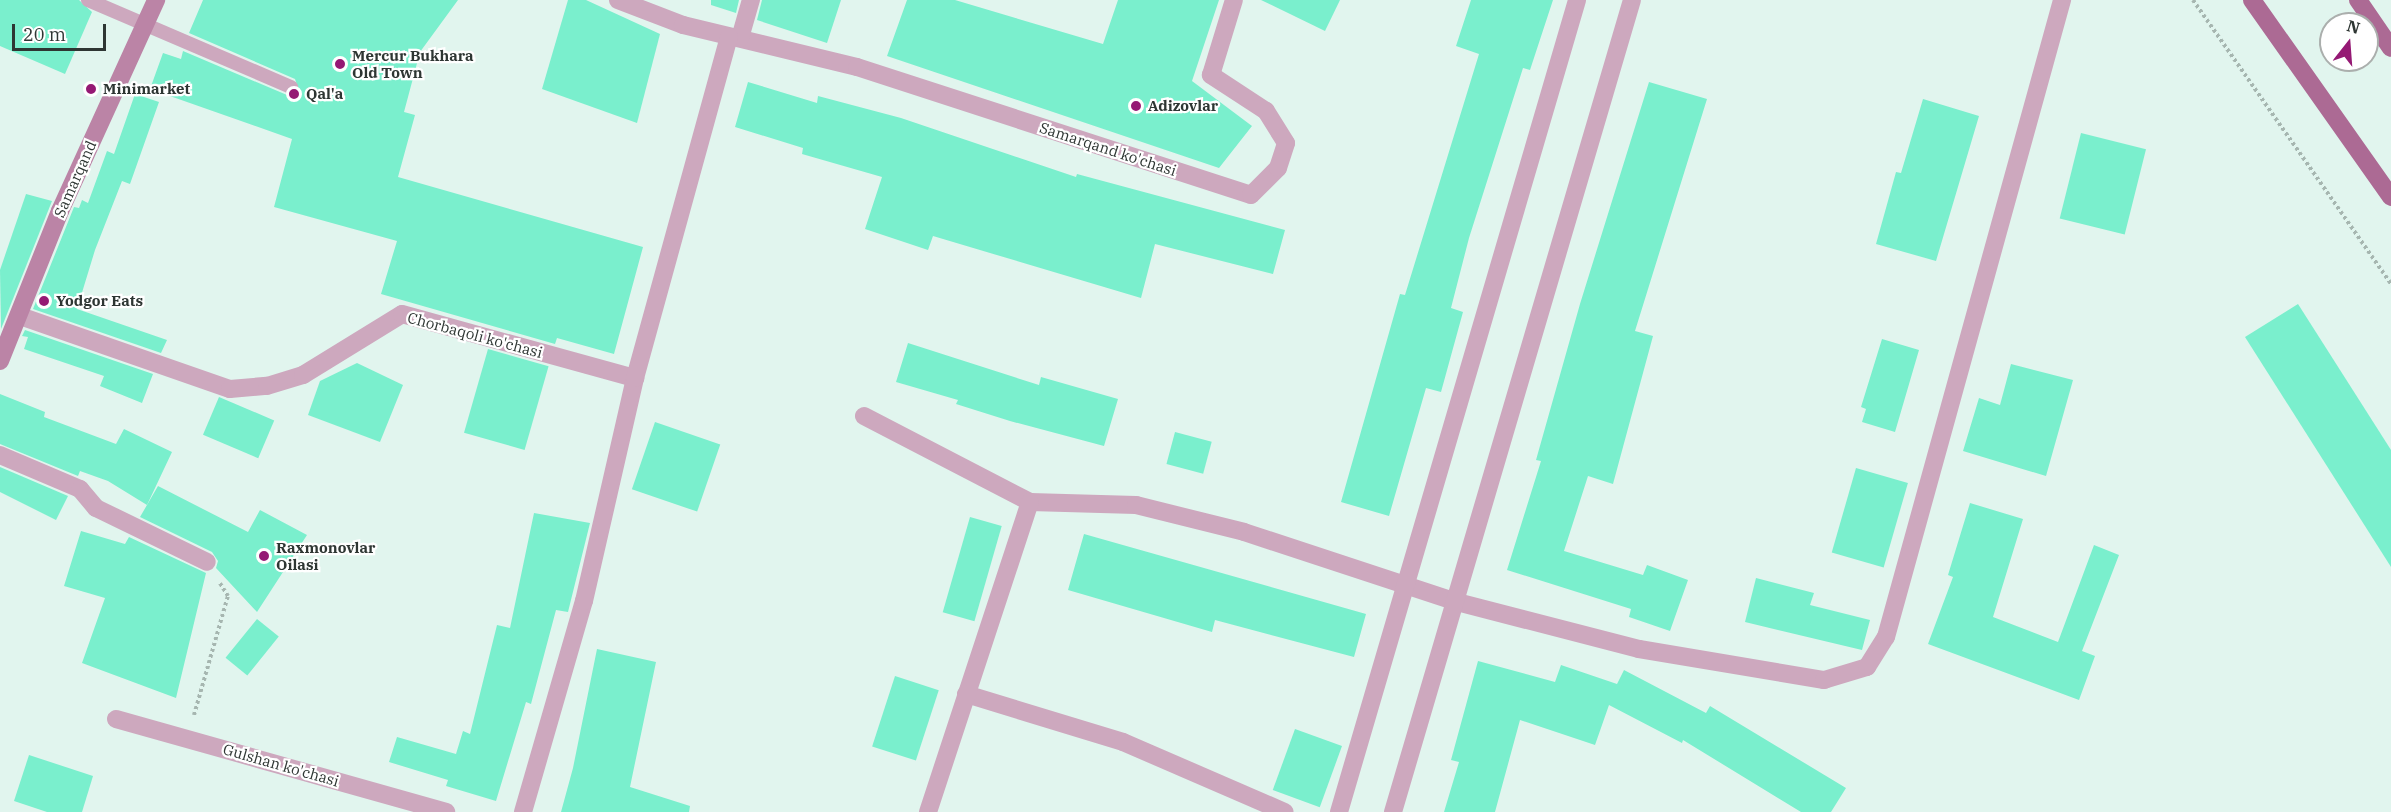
<!DOCTYPE html>
<style>
body{margin:0}
#map{position:relative;width:2391px;height:812px;overflow:hidden;background:#e1f5ee;font-family:"IBM Plex Serif",serif}
div>[style]{position:absolute}
.building>*{inset:0;background:#7aefcd;transform-origin:0 0}
.path>*{height:4px;margin-top:-2px;transform-origin:0;background:repeating-linear-gradient(90deg,#a6b6b0 0 3px,transparent 0 6px)}
.lane>*{height:14px;margin:-7px;padding:0 7px;transform-origin:7px;border-radius:7px;background:#cda8be}
.street>*{height:18px;margin:-9px;padding:0 9px;transform-origin:9px;border-radius:9px;background:#cda8be}
.secondary>*{height:18px;margin:-9px;padding:0 9px;transform-origin:9px;border-radius:9px;background:#bb84a6}
.primary>*{height:18px;margin:-9px;padding:0 9px;transform-origin:9px;border-radius:9px;background:#ac6a94}
.dots>*{width:16px;height:16px;translate:-50% -50%;box-sizing:border-box;border:3px solid #fff;border-radius:50%}
span{translate:-50% -50%;white-space:nowrap;text-align:center;line-height:1.15;-webkit-text-stroke:4.5px #fff;paint-order:stroke}
.poi-label{font-size:15px;color:#2e3633;font-weight:700}
.left{translate:0 -50%;text-align:left}
.street-label{font-size:15px;color:#2e3633}
.north{position:absolute;left:2319px;top:12px;width:60px;height:60px;box-sizing:border-box;background:#fff;border:2px solid #abafad;border-radius:50%;rotate:17deg;font-size:16px;font-weight:700;line-height:24px;text-align:center;color:#2e3633}
.north::after{content:'';display:block;margin:auto;width:21px;height:27px;background:#951974;clip-path:polygon(50% 0,100% 100%,50% 72%,0 100%)}
.scale{position:absolute;left:12px;top:24px;width:94px;height:27px;box-sizing:border-box;border:3px solid #2e3633;border-top:0;padding-left:8px;font-size:18px;line-height:21px;white-space:nowrap;color:#2e3633;-webkit-text-stroke:4px #fff;paint-order:stroke}
</style>
<div id="map">
<div class="building">
<i style="clip-path:polygon(0 0,79px 0,92px 12px,65px 74px,0 46px)"></i>
<i style="clip-path:polygon(203px 0,458px 0,420px 52px,404px 112px,415px 115px,398px 177px,643px 247px,614px 354px,557px 338px,555px 344px,381px 294px,397px 241px,274px 207px,292px 139px,150px 89px,163px 53px,181px 59px,183px 51px,287px 95px,299px 91px,295px 79px,189px 33px)"></i>
<i style="clip-path:polygon(568px 0,586px 0,660px 34px,637px 123px,542px 89px)"></i>
<i style="clip-path:polygon(711px 0,739px 0,736px 13px,711px 5px)"></i>
<i style="clip-path:polygon(762px 0,841px 0,827px 43px,757px 20px)"></i>
<i style="clip-path:polygon(907px 0,955px 0,1103px 44px,1118px 0,1219px 0,1192px 81px,1252px 126px,1219px 168px,887px 56px)"></i>
<i style="clip-path:polygon(1261px 0,1340px 0,1325px 31px)"></i>
<i style="clip-path:polygon(1471px 0,1553px 0,1530px 70px,1523px 68px,1469px 238px,1451px 308px,1463px 312px,1441px 392px,1426px 388px,1389px 516px,1341px 502px,1400px 294px,1405px 295px,1479px 54px,1456px 46px)"></i>
<i style="clip-path:polygon(748px 82px,817px 103px,818px 96px,901px 118px,1076px 177px,1077px 174px,1285px 230px,1273px 274px,1155px 244px,1141px 298px,933px 236px,928px 250px,865px 229px,882px 177px,802px 154px,803px 148px,735px 127px)"></i>
<i style="clip-path:polygon(1649px 82px,1707px 99px,1635px 331px,1653px 336px,1613px 484px,1588px 476px,1564px 551px,1643px 575px,1647px 565px,1688px 580px,1670px 631px,1629px 617px,1631px 609px,1507px 570px,1541px 461px,1536px 460px,1580px 304px)"></i>
<i style="clip-path:polygon(135px 94px,159px 102px,130px 184px,122px 181px,95px 250px,77px 309px,167px 340px,161px 353px,33px 309px,74px 207px,79px 208px,82px 200px,88px 203px,107px 151px,114px 154px)"></i>
<i style="clip-path:polygon(1923px 99px,1979px 116px,1936px 261px,1876px 244px,1896px 172px,1901px 173px)"></i>
<i style="left:2081px;top:133px;width:67px;height:88px;rotate:14deg"></i>
<i style="clip-path:polygon(26px 194px,52px 201px,1px 329px,0 270px)"></i>
<i style="clip-path:polygon(2298px 304px,2391px 450px,2391px 567px,2245px 337px)"></i>
<i style="clip-path:polygon(25px 330px,153px 374px,142px 403px,100px 386px,104px 376px,24px 349px,28px 337px,22px 336px)"></i>
<i style="clip-path:polygon(1882px 339px,1919px 350px,1895px 432px,1862px 422px,1866px 409px,1861px 407px)"></i>
<i style="clip-path:polygon(908px 343px,1039px 385px,1041px 377px,1118px 399px,1104px 446px,1010px 421px,956px 404px,958px 400px,896px 382px)"></i>
<i style="left:488px;top:349px;width:63px;height:87px;rotate:16deg"></i>
<i style="clip-path:polygon(357px 363px,403px 385px,380px 442px,308px 415px,320px 381px)"></i>
<i style="clip-path:polygon(2011px 364px,2073px 380px,2046px 476px,1963px 451px,1979px 398px,2000px 405px)"></i>
<i style="clip-path:polygon(0 394px,45px 412px,44px 417px,116px 444px,124px 429px,172px 452px,147px 505px,108px 481px,80px 471px,78px 476px,0 444px)"></i>
<i style="left:219px;top:397px;width:60px;height:41px;rotate:23deg"></i>
<i style="left:655px;top:422px;width:69px;height:71px;rotate:19deg"></i>
<i style="left:1175px;top:432px;width:38px;height:33px;rotate:15deg"></i>
<i style="clip-path:polygon(0 467px,68px 496px,56px 520px,0 492px)"></i>
<i style="left:1856px;top:468px;width:54px;height:88px;rotate:16deg"></i>
<i style="clip-path:polygon(158px 486px,248px 532px,260px 510px,307px 535px,257px 612px,216px 568px,218px 561px,212px 552px,140px 517px)"></i>
<i style="clip-path:polygon(1970px 503px,2023px 519px,1993px 617px,2058px 642px,2094px 545px,2119px 555px,2082px 651px,2095px 656px,2079px 700px,1928px 644px,1953px 577px,1948px 575px)"></i>
<i style="clip-path:polygon(534px 513px,590px 523px,568px 612px,556px 610px,531px 704px,526px 702px,496px 801px,446px 786px,448px 780px,389px 762px,397px 737px,456px 754px,463px 731px,470px 734px,497px 625px,510px 628px)"></i>
<i style="left:970px;top:517px;width:33px;height:99px;rotate:16deg"></i>
<i style="clip-path:polygon(81px 531px,125px 544px,129px 537px,206px 573px,176px 698px,82px 663px,105px 598px,64px 586px)"></i>
<i style="clip-path:polygon(1084px 534px,1366px 614px,1354px 657px,1215px 620px,1212px 632px,1068px 590px)"></i>
<i style="clip-path:polygon(1756px 578px,1814px 593px,1810px 605px,1870px 620px,1862px 650px,1745px 622px)"></i>
<i style="left:257px;top:619px;width:28px;height:50px;rotate:39deg"></i>
<i style="clip-path:polygon(597px 649px,656px 662px,630px 787px,690px 806px,689px 812px,561px 812px,573px 768px)"></i>
<i style="clip-path:polygon(1478px 661px,1555px 682px,1561px 665px,1617px 684px,1624px 670px,1706px 713px,1710px 706px,1846px 788px,1831px 812px,1801px 812px,1683px 740px,1682px 743px,1609px 705px,1595px 745px,1520px 720px,1495px 812px,1444px 812px,1459px 762px,1451px 760px)"></i>
<i style="left:895px;top:676px;width:46px;height:74px;rotate:18deg"></i>
<i style="left:1295px;top:729px;width:50px;height:65px;rotate:20deg"></i>
<i style="clip-path:polygon(29px 755px,93px 776px,82px 812px,47px 812px,14px 801px)"></i>
</div>
<div class="path">
<i style="left:2193px;top:0;width:346px;rotate:55.1deg"></i>
<i style="left:194px;top:715px;width:124px;rotate:-74.1deg"></i>
<i style="left:228px;top:596px;width:15px;rotate:-122deg"></i>
</div>
<div class="lane">
<i style="left:88px;top:0;width:221px;rotate:23.2deg"></i>
</div>
<div class="street">
<i style="left:618px;top:0;width:70px;rotate:21deg"></i>
<i style="left:683px;top:25px;width:179px;rotate:13.6deg"></i>
<i style="left:857px;top:67px;width:414px;rotate:18deg"></i>
<i style="left:1251px;top:195px;width:38px;rotate:-45deg"></i>
<i style="left:1278px;top:168px;width:26px;rotate:-72deg"></i>
<i style="left:1286px;top:143px;width:38px;rotate:-122deg"></i>
<i style="left:1266px;top:111px;width:66px;rotate:-146.8deg"></i>
<i style="left:1211px;top:75px;width:78px;rotate:-73deg"></i>
<i style="left:740px;top:38px;width:40px;rotate:-74deg"></i>
<i style="left:20px;top:316px;width:222px;rotate:19.2deg"></i>
<i style="left:230px;top:389px;width:37px;rotate:-5deg"></i>
<i style="left:267px;top:386px;width:38px;rotate:-17deg"></i>
<i style="left:303px;top:375px;width:116px;rotate:-31.6deg"></i>
<i style="left:402px;top:314px;width:242px;rotate:15.4deg"></i>
<i style="left:864px;top:416px;width:187px;rotate:27.4deg"></i>
<i style="left:1030px;top:502px;width:106px;rotate:1.6deg"></i>
<i style="left:1136px;top:505px;width:111px;rotate:14deg"></i>
<i style="left:1244px;top:532px;width:224px;rotate:18.2deg"></i>
<i style="left:1457px;top:602px;width:188px;rotate:14.5deg"></i>
<i style="left:1639px;top:649px;width:188px;rotate:9.5deg"></i>
<i style="left:1824px;top:680px;width:45px;rotate:-16.8deg"></i>
<i style="left:1867px;top:667px;width:36px;rotate:-58deg"></i>
<i style="left:1886px;top:637px;width:661px;rotate:-74.55deg"></i>
<i style="left:0;top:455px;width:87px;rotate:23deg"></i>
<i style="left:80px;top:489px;width:25px;rotate:50deg"></i>
<i style="left:96px;top:508px;width:123px;rotate:25.9deg"></i>
<i style="left:966px;top:694px;width:164px;rotate:17deg"></i>
<i style="left:1123px;top:742px;width:176px;rotate:23.4deg"></i>
<i style="left:116px;top:719px;width:343px;rotate:15.7deg"></i>
<i style="left:523px;top:812px;width:220px;rotate:-73.9deg"></i>
<i style="left:584px;top:601px;width:229px;rotate:-77.1deg"></i>
<i style="left:635px;top:378px;width:354px;rotate:-74.6deg"></i>
<i style="left:928px;top:812px;width:326px;rotate:-71.8deg"></i>
<i style="left:1339px;top:812px;width:846px;rotate:-73.66deg"></i>
<i style="left:1393px;top:812px;width:846px;rotate:-73.6deg"></i>
</div>
<div class="secondary">
<i style="left:0;top:361px;width:162px;rotate:-68.2deg"></i>
<i style="left:60px;top:211px;width:232px;rotate:-65.5deg"></i>
</div>
<div class="primary">
<i style="left:2252px;top:0;width:241px;rotate:54.8deg"></i>
<i style="left:2358px;top:0;width:58px;rotate:55.5deg"></i>
</div>
<div class="dots">
<i style="left:340px;top:64px;background:#951974"></i>
<i style="left:91px;top:89px;background:#951974"></i>
<i style="left:294px;top:94px;background:#951974"></i>
<i style="left:1136px;top:106px;background:#951974"></i>
<i style="left:44px;top:301px;background:#951974"></i>
<i style="left:264px;top:556px;background:#951974"></i>
</div>
<div class="poi-label">
<span class="left" style="left:352px;top:64px">Mercur Bukhara<br>Old Town</span>
<span class="left" style="left:103px;top:89px">Minimarket</span>
<span class="left" style="left:306px;top:94px">Qal'a</span>
<span class="left" style="left:1148px;top:106px">Adizovlar</span>
<span class="left" style="left:56px;top:301px">Yodgor Eats</span>
<span class="left" style="left:276px;top:556px">Raxmonovlar<br>Oilasi</span>
</div>
<div class="street-label">
<span style="left:1108px;top:149px;rotate:18deg">Samarqand ko'chasi</span>
<span style="left:75px;top:179px;rotate:-66deg">Samarqand</span>
<span style="left:475px;top:335px;rotate:15deg">Chorbaqoli ko'chasi</span>
<span style="left:281px;top:765px;rotate:16deg">Gulshan ko'chasi</span>
</div>
<div class="north">N</div>
<div class="scale">20 m</div>
</div>
